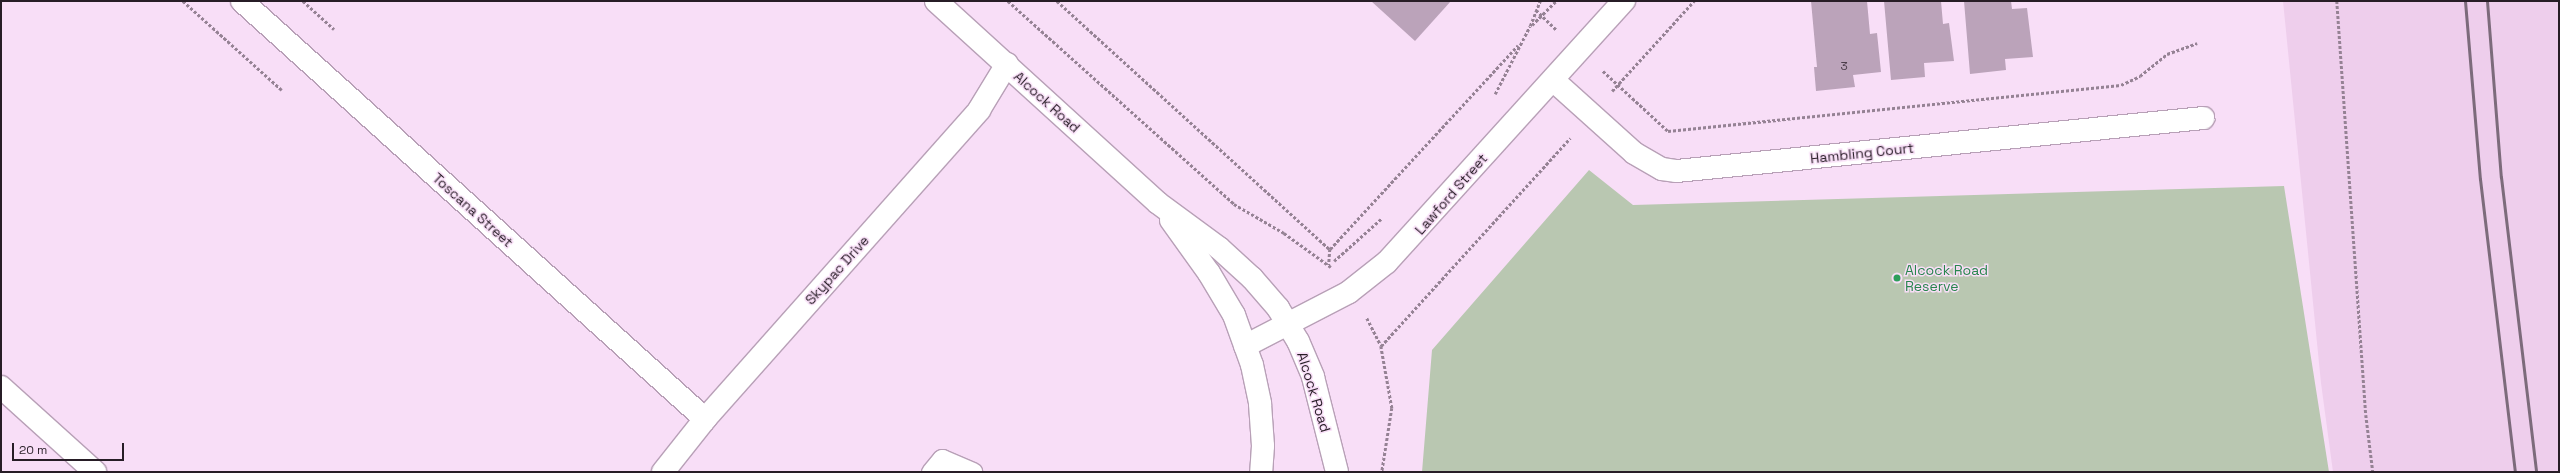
<!DOCTYPE html>
<style>
body{margin:0}
#map{position:relative;width:2560px;height:473px;overflow:hidden;background:#f8def7;font-family:"Space Grotesk",sans-serif}
div>[style]{position:absolute}
.built>*{inset:0;background:#eeceec}
.green>*{inset:0;background:#b9c7b1}
.building>*{inset:0;background:#bba3ba}
.path>*{height:2.5px;margin-top:-1.25px;transform-origin:0;background:repeating-linear-gradient(90deg,#958294 0 3px,transparent 0 5px)}
.roads{filter:drop-shadow(1px 0 #b8a0b7) drop-shadow(-1px 0 #b8a0b7) drop-shadow(0 1px #b8a0b7) drop-shadow(0 -1px #b8a0b7)}
.service>*{height:19px;margin:-9.5px;padding:0 9.5px;transform-origin:9.5px;border-radius:9.5px;background:#fff}
.minor>*{height:22px;margin:-11px;padding:0 11px;transform-origin:11px;border-radius:11px;background:#fff}
.tertiary>*{height:22px;margin:-11px;padding:0 11px;transform-origin:11px;border-radius:11px;background:#fff}
.rail>*{height:3px;margin:-1.5px;padding:0 1.5px;transform-origin:1.5px;border-radius:1.5px;background:#7c6b7b}
.dots>*{width:11px;height:11px;translate:-50% -50%;box-sizing:border-box;border:2px solid #f8def7;border-radius:50%}
span{translate:-50% -50%;white-space:nowrap;text-align:center;line-height:1.15;-webkit-text-stroke:3px #f8def7;paint-order:stroke}
.number-label{font-size:12px;color:#4c3e4b}
.number-label span{-webkit-text-stroke-width:0}
.street-label{font-size:14px;color:#271d26}
.leisure-label{font-size:14px;color:#27864d}
.left{translate:0 -50%;text-align:left}
.frame{position:absolute;inset:0;border:2px solid #271d26;pointer-events:none}
.scale{position:absolute;left:12px;top:443px;width:112px;height:18px;box-sizing:border-box;border:2px solid #271d26;border-top:0;padding-left:5px;font-size:12px;line-height:14px;white-space:nowrap;color:#271d26;-webkit-text-stroke:3px #f8def7;paint-order:stroke}
</style>
<div id="map">
<div class="built">
<i style="clip-path:polygon(2283px 1px,2559px 1px,2559px 472px,2333px 472px,2321px 383px)"></i>
</div>
<div class="green">
<i style="clip-path:polygon(1589px 170px,1633px 205px,2284px 186px,2329px 472px,1422px 472px,1432px 350px)"></i>
</div>
<div class="building">
<i style="clip-path:polygon(1371px 1px,1451px 1px,1415px 41px)"></i>
<i style="clip-path:polygon(1811px 1px,1867px 1px,1870px 34px,1877px 33px,1881px 72px,1853px 75px,1855px 87px,1816px 91px,1814px 67px,1817px 67px)"></i>
<i style="clip-path:polygon(1884px 1px,1941px 1px,1943px 24px,1949px 23px,1954px 61px,1924px 63px,1925px 77px,1891px 80px)"></i>
<i style="clip-path:polygon(1964px 1px,2011px 1px,2012px 9px,2027px 8px,2033px 57px,2005px 59px,2006px 70px,1970px 74px)"></i>
</div>
<div class="path">
<i style="left:183px;top:1px;width:133px;rotate:42deg"></i>
<i style="left:303px;top:1px;width:42px;rotate:42.1deg"></i>
<i style="left:1008px;top:1px;width:304px;rotate:41.9deg"></i>
<i style="left:1234px;top:204px;width:58px;rotate:30.1deg"></i>
<i style="left:1284px;top:233px;width:58px;rotate:35.9deg"></i>
<i style="left:1057px;top:1px;width:369px;rotate:42.3deg"></i>
<i style="left:1330px;top:249px;width:16px;rotate:94deg"></i>
<i style="left:2337px;top:1px;width:415px;rotate:86deg"></i>
<i style="left:2366px;top:415px;width:57px;rotate:83deg"></i>
<i style="left:1536px;top:10px;width:28px;rotate:44deg"></i>
<i style="left:1532px;top:25px;width:34px;rotate:-45deg"></i>
<i style="left:1603px;top:71px;width:88px;rotate:42.7deg"></i>
<i style="left:1668px;top:131px;width:455px;rotate:-5.8deg"></i>
<i style="left:2121px;top:85px;width:21px;rotate:-25deg"></i>
<i style="left:2140px;top:76px;width:35px;rotate:-39deg"></i>
<i style="left:2167px;top:54px;width:32px;rotate:-20deg"></i>
<i style="left:1612px;top:91px;width:122px;rotate:-47.7deg"></i>
<i style="left:1495px;top:94px;width:76px;rotate:-62.8deg"></i>
<i style="left:1530px;top:26px;width:27px;rotate:-68deg"></i>
<i style="left:1330px;top:249px;width:277px;rotate:-47.3deg"></i>
<i style="left:1334px;top:261px;width:63px;rotate:-41.8deg"></i>
<i style="left:1367px;top:318px;width:31px;rotate:63deg"></i>
<i style="left:1381px;top:346px;width:63px;rotate:79.9deg"></i>
<i style="left:1392px;top:408px;width:65px;rotate:98.9deg"></i>
<i style="left:1381px;top:346px;width:281px;rotate:-47.7deg"></i>
</div>
<div class="roads">
<div class="service">
<i style="left:931px;top:472px;width:17px;rotate:-50deg"></i>
<i style="left:942px;top:459px;width:33px;rotate:23deg"></i>
</div>
<div class="minor">
<i style="left:242px;top:1px;width:624px;rotate:42.08deg"></i>
<i style="left:1553px;top:80px;width:109px;rotate:42deg"></i>
<i style="left:1634px;top:153px;width:32px;rotate:30deg"></i>
<i style="left:1662px;top:169px;width:15px;rotate:8deg"></i>
<i style="left:1677px;top:171px;width:529px;rotate:-5.75deg"></i>
<i style="left:1245px;top:346px;width:117px;rotate:-27.4deg"></i>
<i style="left:1349px;top:292px;width:48px;rotate:-38.3deg"></i>
<i style="left:1387px;top:262px;width:353px;rotate:-47.8deg"></i>
<i style="left:1px;top:387px;width:127px;rotate:42.1deg"></i>
<i style="left:663px;top:472px;width:68px;rotate:-51.6deg"></i>
<i style="left:705px;top:419px;width:413px;rotate:-48.4deg"></i>
<i style="left:979px;top:110px;width:54px;rotate:-58.7deg"></i>
</div>
<div class="tertiary">
<i style="left:936px;top:1px;width:300px;rotate:42.3deg"></i>
<i style="left:1158px;top:203px;width:76px;rotate:36.4deg"></i>
<i style="left:1219px;top:248px;width:45px;rotate:42.3deg"></i>
<i style="left:1252px;top:278px;width:40px;rotate:49deg"></i>
<i style="left:1278px;top:308px;width:39px;rotate:59deg"></i>
<i style="left:1298px;top:341px;width:39px;rotate:67deg"></i>
<i style="left:1313px;top:377px;width:98px;rotate:75.8deg"></i>
<i style="left:1171px;top:220px;width:65px;rotate:54.4deg"></i>
<i style="left:1209px;top:273px;width:49px;rotate:59.2deg"></i>
<i style="left:1234px;top:315px;width:53px;rotate:70.2deg"></i>
<i style="left:1252px;top:365px;width:40px;rotate:78deg"></i>
<i style="left:1260px;top:404px;width:42px;rotate:85.9deg"></i>
<i style="left:1263px;top:446px;width:26px;rotate:94deg"></i>
</div>
</div>
<div class="rail">
<i style="left:2465px;top:1px;width:179px;rotate:85.2deg"></i>
<i style="left:2480px;top:179px;width:295px;rotate:83.2deg"></i>
<i style="left:2487px;top:1px;width:177px;rotate:85.5deg"></i>
<i style="left:2501px;top:177px;width:297px;rotate:83.2deg"></i>
</div>
<div class="dots">
<i style="left:1897px;top:278px;background:#2e9e5b"></i>
</div>
<div class="number-label">
<span style="left:1844px;top:67px">3</span>
</div>
<div class="street-label">
<span style="left:1047px;top:102px;rotate:42deg">Alcock Road</span>
<span style="left:1862px;top:153px;rotate:-6deg">Hambling Court</span>
<span style="left:1451px;top:194px;rotate:-49deg">Lawford Street</span>
<span style="left:473px;top:210px;rotate:42deg">Toscana Street</span>
<span style="left:837px;top:270px;rotate:-48deg">Skypac Drive</span>
<span style="left:1314px;top:392px;rotate:73deg">Alcock Road</span>
</div>
<div class="leisure-label">
<span class="left" style="left:1905px;top:278px">Alcock Road<br>Reserve</span>
</div>
<div class="frame"></div>
<div class="scale">20 m</div>
</div>
